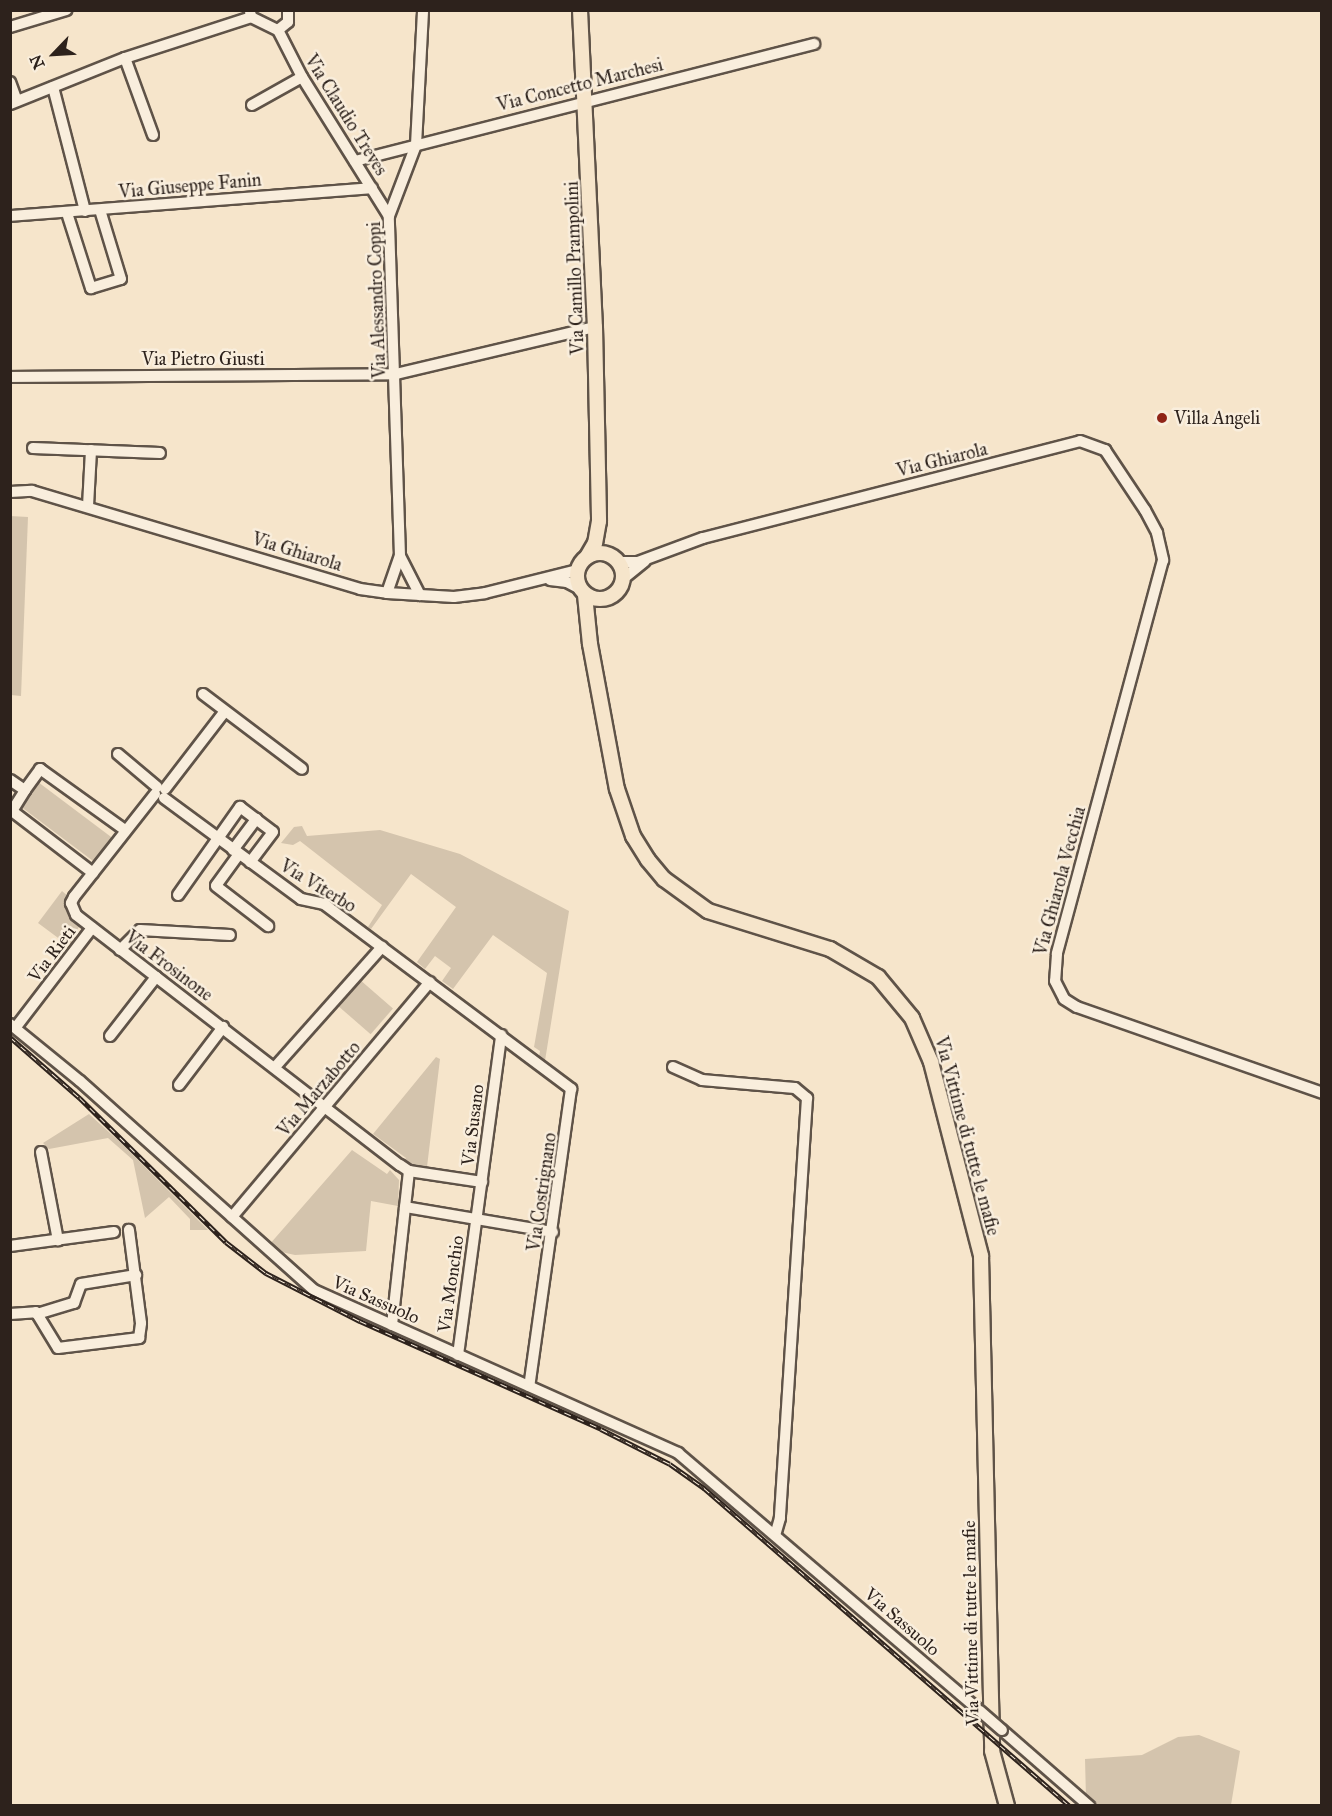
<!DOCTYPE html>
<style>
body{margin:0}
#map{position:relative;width:1332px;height:1816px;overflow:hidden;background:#f6e5cb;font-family:"IM FELL Great Primer",serif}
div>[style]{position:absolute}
.green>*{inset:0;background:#d4c4ad;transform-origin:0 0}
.roads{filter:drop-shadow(2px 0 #5f5348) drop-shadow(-2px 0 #5f5348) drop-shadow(0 2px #5f5348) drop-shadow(0 -2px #5f5348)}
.minor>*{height:10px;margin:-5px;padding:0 5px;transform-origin:5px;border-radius:5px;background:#f9eedd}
.major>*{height:14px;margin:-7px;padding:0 7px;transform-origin:7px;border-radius:7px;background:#f6e5cb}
.major>.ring{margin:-7px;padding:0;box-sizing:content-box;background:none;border:14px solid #f6e5cb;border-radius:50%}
.rail>*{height:4.5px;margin-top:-2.25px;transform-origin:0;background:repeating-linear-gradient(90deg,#f9eedd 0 7px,#2d221c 0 14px);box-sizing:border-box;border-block:2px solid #2d221c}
.bridges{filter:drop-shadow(2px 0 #5f5348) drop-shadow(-2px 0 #5f5348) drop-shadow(0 2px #5f5348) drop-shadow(0 -2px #5f5348)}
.minor-bridge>*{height:10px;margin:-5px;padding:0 5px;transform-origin:5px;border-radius:5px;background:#f9eedd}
.dots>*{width:16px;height:16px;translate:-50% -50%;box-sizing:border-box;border:3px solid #f9eedd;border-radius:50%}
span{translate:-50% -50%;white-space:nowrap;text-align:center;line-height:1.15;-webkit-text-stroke:5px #f9eedd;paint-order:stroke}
.street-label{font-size:18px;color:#2d221c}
.poi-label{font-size:18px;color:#2d221c}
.left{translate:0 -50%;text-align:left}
.frame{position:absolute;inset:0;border:12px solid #2d221c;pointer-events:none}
.north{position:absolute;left:24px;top:24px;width:60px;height:60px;-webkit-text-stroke:4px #f9eedd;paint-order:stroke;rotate:245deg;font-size:16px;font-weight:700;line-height:24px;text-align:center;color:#2d221c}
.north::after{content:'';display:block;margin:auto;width:21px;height:27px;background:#2d221c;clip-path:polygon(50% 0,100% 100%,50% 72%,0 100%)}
</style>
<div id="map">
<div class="green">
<i style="clip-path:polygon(10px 516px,28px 517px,21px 696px,11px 695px)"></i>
<i style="left:38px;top:782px;width:92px;height:30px;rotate:37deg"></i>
<i style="clip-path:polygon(302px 826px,307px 836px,380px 830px,460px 854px,569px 911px,544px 1067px,538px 1062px,540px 1051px,534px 1047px,547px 973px,493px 935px,453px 989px,442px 981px,451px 968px,435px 956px,425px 969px,417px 962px,456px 907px,411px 874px,371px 929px,368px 927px,382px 905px,300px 841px,293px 845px,281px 843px,294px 827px)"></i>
<i style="clip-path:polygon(62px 891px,69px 897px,68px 909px,81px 923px,69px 946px,38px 923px)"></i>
<i style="left:359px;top:979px;width:45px;height:34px;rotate:41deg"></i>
<i style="clip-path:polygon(436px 1057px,440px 1059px,427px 1167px,419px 1165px,418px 1171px,402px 1164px,406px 1158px,373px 1134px)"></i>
<i style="clip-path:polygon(89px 1114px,122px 1144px,208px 1230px,190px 1230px,190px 1219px,169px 1197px,145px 1218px,133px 1160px,108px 1138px,49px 1149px,43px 1143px)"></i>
<i style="clip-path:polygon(352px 1150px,387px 1174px,390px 1170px,399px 1180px,398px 1206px,371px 1201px,366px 1251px,295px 1255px,277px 1251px,269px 1245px)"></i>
<i style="clip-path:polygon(1199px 1735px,1240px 1751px,1231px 1805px,1095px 1805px,1086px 1798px,1085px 1759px,1142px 1755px,1178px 1737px)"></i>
</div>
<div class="roads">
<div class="minor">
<i style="left:250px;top:11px;width:6px;rotate:81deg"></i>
<i style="left:251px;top:17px;width:30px;rotate:26deg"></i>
<i style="left:10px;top:27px;width:59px;rotate:-16.9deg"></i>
<i style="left:278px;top:30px;width:53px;rotate:62.9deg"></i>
<i style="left:302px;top:77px;width:164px;rotate:58deg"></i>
<i style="left:278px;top:30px;width:13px;rotate:-39deg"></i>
<i style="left:288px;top:22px;width:12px;rotate:-90deg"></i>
<i style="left:125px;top:58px;width:82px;rotate:70deg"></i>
<i style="left:10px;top:82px;width:20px;rotate:70deg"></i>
<i style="left:53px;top:87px;width:128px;rotate:75.5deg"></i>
<i style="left:10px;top:104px;width:124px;rotate:-21.8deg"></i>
<i style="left:125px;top:58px;width:133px;rotate:-18deg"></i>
<i style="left:252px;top:105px;width:57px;rotate:-29.2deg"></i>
<i style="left:355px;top:161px;width:474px;rotate:-14.3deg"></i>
<i style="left:67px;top:213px;width:79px;rotate:72.3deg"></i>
<i style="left:91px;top:288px;width:31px;rotate:-17deg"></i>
<i style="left:121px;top:279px;width:72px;rotate:-106.9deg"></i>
<i style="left:10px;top:216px;width:363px;rotate:-4.4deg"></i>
<i style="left:10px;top:377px;width:386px;rotate:-0.4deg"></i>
<i style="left:396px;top:374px;width:204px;rotate:-13.3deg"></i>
<i style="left:33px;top:448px;width:127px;rotate:2.3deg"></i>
<i style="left:10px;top:492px;width:22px;rotate:-3deg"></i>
<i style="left:32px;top:491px;width:342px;rotate:16.6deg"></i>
<i style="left:360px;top:589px;width:27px;rotate:8deg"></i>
<i style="left:387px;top:593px;width:67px;rotate:3.4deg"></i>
<i style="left:454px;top:597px;width:31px;rotate:-7deg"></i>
<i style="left:485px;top:593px;width:96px;rotate:-13.9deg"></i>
<i style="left:88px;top:506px;width:56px;rotate:-86.9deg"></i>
<i style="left:400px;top:556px;width:44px;rotate:62.9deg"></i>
<i style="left:619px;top:562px;width:19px"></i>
<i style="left:638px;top:562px;width:69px;rotate:-20.3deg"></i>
<i style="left:703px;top:538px;width:389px;rotate:-14.4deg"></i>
<i style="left:1080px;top:441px;width:27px;rotate:20deg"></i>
<i style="left:1105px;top:450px;width:72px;rotate:56.3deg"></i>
<i style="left:1145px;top:510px;width:26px;rotate:62deg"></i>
<i style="left:1157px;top:533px;width:28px;rotate:77deg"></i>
<i style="left:1163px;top:560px;width:408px;rotate:105.1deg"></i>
<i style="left:1057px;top:954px;width:27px;rotate:94deg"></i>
<i style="left:1055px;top:981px;width:20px;rotate:63deg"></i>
<i style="left:1064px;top:999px;width:15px;rotate:32deg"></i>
<i style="left:1077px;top:1007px;width:260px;rotate:19.3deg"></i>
<i style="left:624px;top:578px;width:27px;rotate:-39deg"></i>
<i style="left:550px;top:580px;width:17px;rotate:7deg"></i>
<i style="left:567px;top:582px;width:15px;rotate:28deg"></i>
<i style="left:387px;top:593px;width:39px;rotate:-71deg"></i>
<i style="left:400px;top:556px;width:340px;rotate:-91.9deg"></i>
<i style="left:389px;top:216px;width:76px;rotate:-69.2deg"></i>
<i style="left:416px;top:145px;width:135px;rotate:-87deg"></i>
<i style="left:203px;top:694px;width:124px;rotate:37.1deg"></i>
<i style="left:118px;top:754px;width:51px;rotate:40.2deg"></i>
<i style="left:10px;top:780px;width:18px;rotate:34deg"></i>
<i style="left:165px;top:789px;width:98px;rotate:-52.4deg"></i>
<i style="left:155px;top:794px;width:131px;rotate:128.2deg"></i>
<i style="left:74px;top:897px;width:7px;rotate:117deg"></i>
<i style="left:71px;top:903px;width:13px;rotate:67deg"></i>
<i style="left:76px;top:915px;width:409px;rotate:37.7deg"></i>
<i style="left:400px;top:1165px;width:11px;rotate:34deg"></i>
<i style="left:409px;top:1171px;width:74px;rotate:8.6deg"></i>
<i style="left:164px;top:798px;width:170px;rotate:36.4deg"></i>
<i style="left:301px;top:899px;width:24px;rotate:12deg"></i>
<i style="left:324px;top:904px;width:309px;rotate:36.8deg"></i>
<i style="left:571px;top:1089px;width:300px;rotate:98deg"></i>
<i style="left:233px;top:850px;width:39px;rotate:-53deg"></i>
<i style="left:239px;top:854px;width:39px;rotate:126deg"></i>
<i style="left:216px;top:886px;width:66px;rotate:37.6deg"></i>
<i style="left:93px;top:873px;width:102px;rotate:-142.6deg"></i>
<i style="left:12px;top:811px;width:25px;rotate:-58deg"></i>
<i style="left:25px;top:790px;width:26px;rotate:-54deg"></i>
<i style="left:40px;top:769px;width:105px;rotate:35.7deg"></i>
<i style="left:178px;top:895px;width:108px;rotate:-54.8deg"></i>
<i style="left:240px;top:807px;width:41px;rotate:37.1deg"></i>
<i style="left:273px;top:832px;width:38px;rotate:127deg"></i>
<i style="left:120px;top:950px;width:28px;rotate:-45deg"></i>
<i style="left:140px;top:930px;width:90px;rotate:3.2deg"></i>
<i style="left:10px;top:1024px;width:90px;rotate:39.2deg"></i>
<i style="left:80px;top:1081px;width:314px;rotate:41.8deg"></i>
<i style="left:314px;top:1290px;width:399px;rotate:24.1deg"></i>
<i style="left:678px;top:1453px;width:397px;rotate:40.5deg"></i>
<i style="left:16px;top:1027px;width:125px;rotate:-52.5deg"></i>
<i style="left:110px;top:1036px;width:75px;rotate:-52.1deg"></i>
<i style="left:275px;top:1067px;width:161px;rotate:-48.3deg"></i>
<i style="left:673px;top:1067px;width:32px;rotate:24deg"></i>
<i style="left:702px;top:1080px;width:93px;rotate:4.9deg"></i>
<i style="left:795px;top:1088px;width:16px;rotate:40deg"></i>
<i style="left:807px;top:1098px;width:421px;rotate:93.7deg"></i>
<i style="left:780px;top:1518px;width:18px;rotate:106deg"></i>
<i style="left:179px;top:1085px;width:73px;rotate:-52.8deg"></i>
<i style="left:41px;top:1152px;width:90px;rotate:79.1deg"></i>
<i style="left:405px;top:1207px;width:150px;rotate:9.6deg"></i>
<i style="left:232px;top:1217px;width:307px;rotate:-49.9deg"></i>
<i style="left:10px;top:1246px;width:105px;rotate:-7.7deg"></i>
<i style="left:10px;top:1314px;width:26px;rotate:-4deg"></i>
<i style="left:36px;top:1312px;width:42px;rotate:58.6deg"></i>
<i style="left:58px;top:1348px;width:82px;rotate:-7deg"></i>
<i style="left:139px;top:1338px;width:15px;rotate:-82deg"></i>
<i style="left:141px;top:1323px;width:94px;rotate:-97.4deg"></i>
<i style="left:37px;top:1314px;width:39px;rotate:-17deg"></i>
<i style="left:74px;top:1303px;width:20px;rotate:-70deg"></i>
<i style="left:81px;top:1284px;width:56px;rotate:-9.3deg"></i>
<i style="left:392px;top:1325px;width:155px;rotate:-83.7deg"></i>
<i style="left:458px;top:1355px;width:323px;rotate:-82.3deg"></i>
<i style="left:1002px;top:1730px;width:116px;rotate:41.1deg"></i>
</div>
<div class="major">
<i style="left:580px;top:10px;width:317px;rotate:87.3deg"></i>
<i style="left:595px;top:327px;width:194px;rotate:88.8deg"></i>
<i style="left:599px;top:521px;width:22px;rotate:100deg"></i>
<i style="left:595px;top:543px;width:16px;rotate:120deg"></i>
<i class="ring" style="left:577px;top:553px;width:32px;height:32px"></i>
<i style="left:585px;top:595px;width:49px;rotate:84.2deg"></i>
<i style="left:590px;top:644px;width:147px;rotate:79.5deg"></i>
<i style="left:617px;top:789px;width:50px;rotate:71.2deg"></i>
<i style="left:633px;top:836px;width:28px;rotate:58deg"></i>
<i style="left:648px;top:860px;width:25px;rotate:50deg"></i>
<i style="left:664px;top:879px;width:54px;rotate:36deg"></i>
<i style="left:708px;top:911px;width:128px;rotate:17.3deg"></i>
<i style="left:830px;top:949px;width:56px;rotate:30.3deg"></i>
<i style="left:878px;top:977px;width:53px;rotate:50.3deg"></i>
<i style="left:912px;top:1018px;width:48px;rotate:66.6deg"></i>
<i style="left:931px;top:1062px;width:200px;rotate:75.5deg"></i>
<i style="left:981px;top:1256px;width:495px;rotate:88.7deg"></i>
<i style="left:992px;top:1751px;width:57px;rotate:74.7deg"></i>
</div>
</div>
<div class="rail">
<i style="left:10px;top:1037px;width:93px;rotate:41.1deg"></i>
<i style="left:80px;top:1098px;width:205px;rotate:44.6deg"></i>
<i style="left:226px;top:1242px;width:51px;rotate:37.8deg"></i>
<i style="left:266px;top:1273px;width:106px;rotate:27.1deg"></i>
<i style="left:360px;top:1321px;width:264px;rotate:24.1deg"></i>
<i style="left:601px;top:1429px;width:77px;rotate:26.9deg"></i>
<i style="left:670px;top:1464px;width:42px;rotate:35.2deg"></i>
<i style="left:704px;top:1488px;width:485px;rotate:41deg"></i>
</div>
<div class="bridges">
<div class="minor-bridge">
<i style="left:980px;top:1711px;width:29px;rotate:41deg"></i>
</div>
</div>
<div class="dots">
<i style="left:1162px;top:418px;background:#8f2418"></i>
</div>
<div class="street-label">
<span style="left:580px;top:85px;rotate:-14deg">Via Concetto Marchesi</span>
<span style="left:346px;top:115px;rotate:58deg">Via Claudio Treves</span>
<span style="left:190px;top:186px;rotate:-5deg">Via Giuseppe Fanin</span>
<span style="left:575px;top:268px;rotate:-92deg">Via Camillo Prampolini</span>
<span style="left:377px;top:300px;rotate:-92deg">Via Alessandro Coppi</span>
<span style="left:203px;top:359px">Via Pietro Giusti</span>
<span style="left:942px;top:460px;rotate:-14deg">Via Ghiarola</span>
<span style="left:297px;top:552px;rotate:17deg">Via Ghiarola</span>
<span style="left:1060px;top:881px;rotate:-75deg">Via Ghiarola Vecchia</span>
<span style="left:318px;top:886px;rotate:31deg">Via Viterbo</span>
<span style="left:52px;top:954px;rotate:-53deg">Via Rieti</span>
<span style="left:169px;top:966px;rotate:37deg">Via Frosinone</span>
<span style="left:319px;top:1089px;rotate:-50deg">Via Marzabotto</span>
<span style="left:473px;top:1125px;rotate:-83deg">Via Susano</span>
<span style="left:967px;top:1136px;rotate:75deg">Via Vittime di tutte le mafie</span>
<span style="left:542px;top:1192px;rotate:-82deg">Via Costrignano</span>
<span style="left:451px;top:1284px;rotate:-82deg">Via Monchio</span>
<span style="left:376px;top:1300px;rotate:24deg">Via Sassuolo</span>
<span style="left:902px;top:1622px;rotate:41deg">Via Sassuolo</span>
<span style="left:971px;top:1623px;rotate:-91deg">Via Vittime di tutte le mafie</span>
</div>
<div class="poi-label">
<span class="left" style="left:1174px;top:418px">Villa Angeli</span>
</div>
<div class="frame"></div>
<div class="north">N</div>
</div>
